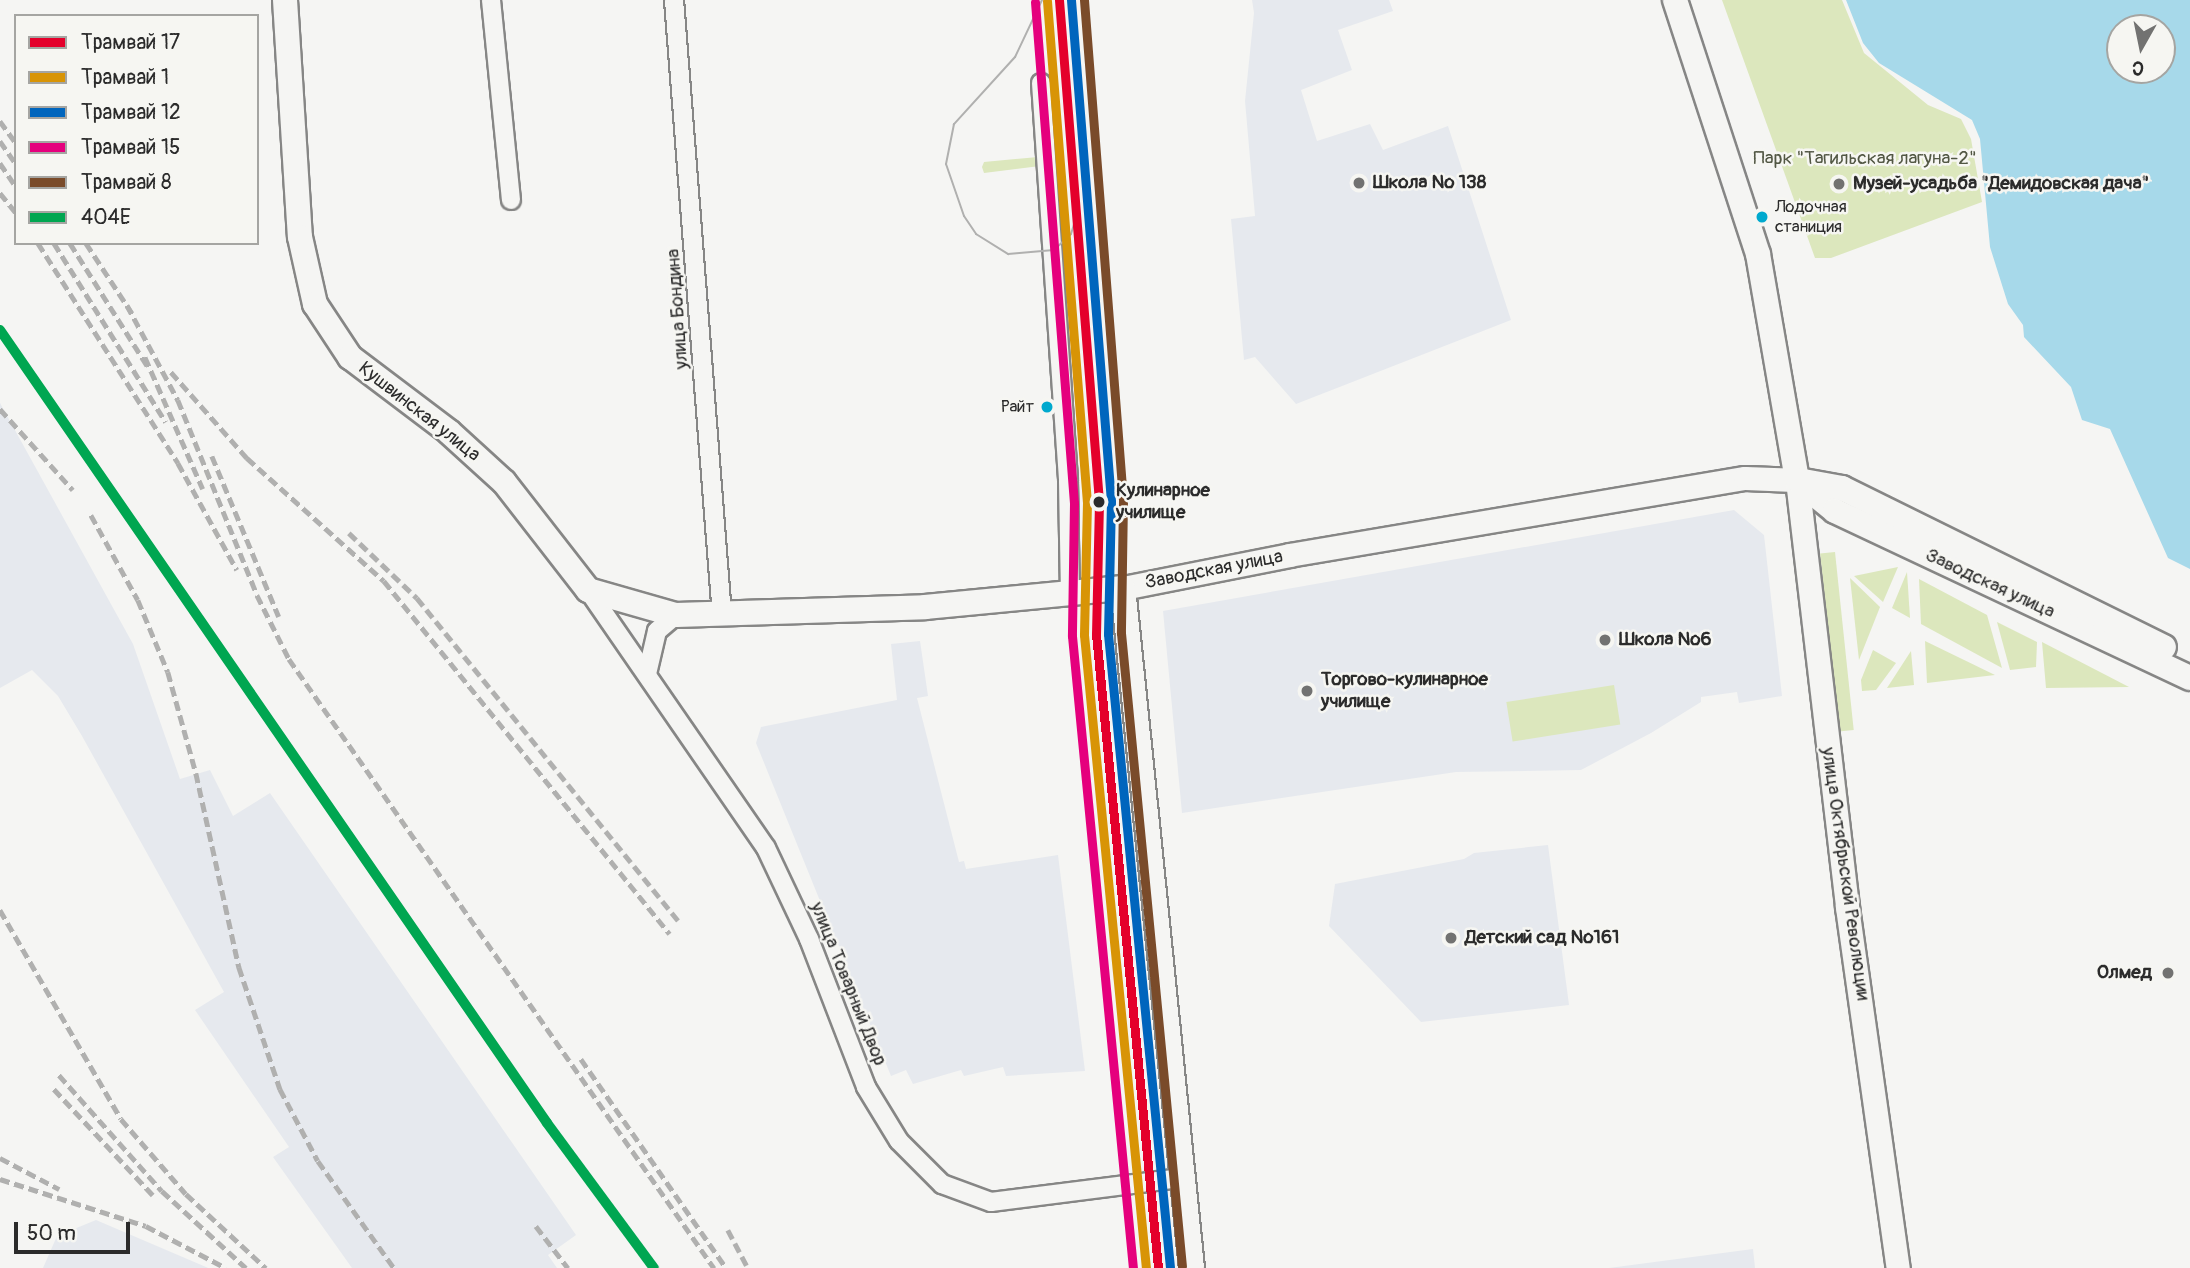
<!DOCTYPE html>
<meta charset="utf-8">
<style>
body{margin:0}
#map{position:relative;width:2190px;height:1268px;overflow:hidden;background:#f5f5f3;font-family:Pangolin,sans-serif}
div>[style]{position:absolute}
.built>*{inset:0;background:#e6e9ee}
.green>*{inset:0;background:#dce7bd;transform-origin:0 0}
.water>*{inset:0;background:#a7d9ea}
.roads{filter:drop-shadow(2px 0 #868685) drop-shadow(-2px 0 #868685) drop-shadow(0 2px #868685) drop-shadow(0 -2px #868685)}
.minor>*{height:18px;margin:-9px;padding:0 9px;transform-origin:9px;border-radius:9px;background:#f5f5f3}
.tertiary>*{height:23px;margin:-11.5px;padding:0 11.5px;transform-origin:11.5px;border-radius:11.5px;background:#f5f5f3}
.secondary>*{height:24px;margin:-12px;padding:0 12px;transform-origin:12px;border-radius:12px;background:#f5f5f3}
.tram>*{height:2px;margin:-1px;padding:0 1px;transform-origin:1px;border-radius:1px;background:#b0b0af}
.rail>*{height:4.5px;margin-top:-2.25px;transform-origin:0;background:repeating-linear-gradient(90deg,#b0b0af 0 10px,transparent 0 15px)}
.rail-1>*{height:10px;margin:-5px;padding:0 5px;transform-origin:5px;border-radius:5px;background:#00a651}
.tram-1>*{height:9px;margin:-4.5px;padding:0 4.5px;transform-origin:4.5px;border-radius:4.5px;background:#e4002b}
.tram-2>*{height:9px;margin:-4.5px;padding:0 4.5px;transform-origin:4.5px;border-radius:4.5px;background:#d89406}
.tram-3>*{height:9px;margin:-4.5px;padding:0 4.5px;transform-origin:4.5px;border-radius:4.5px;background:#0065bd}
.tram-4>*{height:9px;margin:-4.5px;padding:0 4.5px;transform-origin:4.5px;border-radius:4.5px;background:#e5007d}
.tram-5>*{height:9px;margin:-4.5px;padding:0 4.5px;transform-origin:4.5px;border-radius:4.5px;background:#7a4b2a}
.dots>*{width:19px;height:19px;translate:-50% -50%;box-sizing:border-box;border:4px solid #f6f6f2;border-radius:50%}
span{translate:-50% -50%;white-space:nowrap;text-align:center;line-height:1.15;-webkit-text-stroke:5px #f6f6f2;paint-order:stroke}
.bus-label{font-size:17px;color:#2b2b2b}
.left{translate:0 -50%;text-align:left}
.right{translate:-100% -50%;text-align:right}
.park-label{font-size:19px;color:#525744}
.poi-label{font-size:19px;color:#2b2b2b;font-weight:700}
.street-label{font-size:19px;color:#2b2b2b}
.stop-label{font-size:19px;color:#2b2b2b;font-weight:700}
.legend{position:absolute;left:14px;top:14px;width:245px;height:231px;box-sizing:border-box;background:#f6f6f2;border:2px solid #a5a5a2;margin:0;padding:9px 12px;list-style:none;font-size:21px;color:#2b2b2b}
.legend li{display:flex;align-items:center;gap:14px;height:35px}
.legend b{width:35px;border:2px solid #a5a5a2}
.north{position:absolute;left:2106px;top:14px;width:70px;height:70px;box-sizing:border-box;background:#f6f6f2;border:2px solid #a5a5a2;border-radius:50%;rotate:189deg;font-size:19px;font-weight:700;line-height:28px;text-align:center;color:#2b2b2b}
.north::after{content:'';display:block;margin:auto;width:24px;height:32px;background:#727271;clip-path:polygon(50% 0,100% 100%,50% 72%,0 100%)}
.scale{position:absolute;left:14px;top:1222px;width:116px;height:32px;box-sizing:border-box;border:4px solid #2b2b2b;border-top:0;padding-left:9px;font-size:21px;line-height:24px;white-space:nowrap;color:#2b2b2b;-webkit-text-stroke:5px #f6f6f2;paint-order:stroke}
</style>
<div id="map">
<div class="built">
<i style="clip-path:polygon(1252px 0,1389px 0,1393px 11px,1338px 30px,1352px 70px,1301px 90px,1317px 141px,1370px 124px,1383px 150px,1448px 126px,1511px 320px,1296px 404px,1255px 357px,1244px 360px,1231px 219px,1255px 216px,1245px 101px,1254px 13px)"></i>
<i style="clip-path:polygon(0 403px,133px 644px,180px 779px,210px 770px,233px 816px,270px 793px,576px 1235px,548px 1255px,557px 1268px,352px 1268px,273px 1157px,289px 1147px,195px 1010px,224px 992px,82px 736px,58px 696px,32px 670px,0 688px)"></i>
<i style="clip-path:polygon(1734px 510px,1764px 535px,1782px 696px,1739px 703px,1737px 692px,1701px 697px,1701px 702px,1651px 733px,1581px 770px,1456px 772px,1182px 813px,1163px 611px)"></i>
<i style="clip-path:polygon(920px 641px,928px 696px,917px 698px,959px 862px,964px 861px,966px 869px,1058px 855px,1085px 1071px,1006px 1076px,1003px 1067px,964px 1076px,961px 1070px,913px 1084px,906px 1070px,891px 1076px,756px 743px,761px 727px,897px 700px,891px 644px)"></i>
<i style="clip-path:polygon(1548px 845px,1569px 1005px,1421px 1022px,1329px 926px,1335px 884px,1464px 859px,1474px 853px)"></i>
<i style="clip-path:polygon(96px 1220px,206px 1267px,208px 1268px,43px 1268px,57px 1236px)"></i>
<i style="clip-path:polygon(1753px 1249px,1755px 1268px,1609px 1268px)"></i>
</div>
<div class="green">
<i style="clip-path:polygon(1722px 0,1842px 0,1864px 53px,1928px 105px,1961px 119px,1971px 139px,1982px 202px,1831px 258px,1815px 258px)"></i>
<i style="clip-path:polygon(1038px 157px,1040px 166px,984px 173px,982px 167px,984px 162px)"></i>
<i style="left:1835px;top:552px;width:179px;height:15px;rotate:84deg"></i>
<i style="clip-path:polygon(1898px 567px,1883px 602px,1854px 576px)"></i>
<i style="clip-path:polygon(1907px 572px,1910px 618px,1892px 608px)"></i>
<i style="clip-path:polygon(1850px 578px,1880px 607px,1859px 660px)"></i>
<i style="clip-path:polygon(1919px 579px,1987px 615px,2002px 668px,1921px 624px)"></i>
<i style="clip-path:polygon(1997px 622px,2037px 642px,2036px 667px,2010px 670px)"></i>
<i style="clip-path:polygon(1925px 641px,1995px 675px,1927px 683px)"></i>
<i style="clip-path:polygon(2042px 642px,2129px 687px,2046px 688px)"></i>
<i style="clip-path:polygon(1873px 650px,1896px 663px,1876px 690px,1862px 691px,1861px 680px)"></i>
<i style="clip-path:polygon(1911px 651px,1914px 685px,1887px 688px)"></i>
<i style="left:1614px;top:685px;width:40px;height:109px;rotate:81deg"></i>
</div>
<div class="water">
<i style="clip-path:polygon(evenodd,1846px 0,2190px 0,2190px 569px,2168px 558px,2110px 429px,2082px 420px,2071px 387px,2024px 337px,2023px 325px,2008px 304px,1990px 247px,1980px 139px,1972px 120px,1879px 63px,1863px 43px,1846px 0,2120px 28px,2162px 28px,2162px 70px,2120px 70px,2120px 28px)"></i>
</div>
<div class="roads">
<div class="minor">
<i style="left:491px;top:0;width:201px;rotate:84.3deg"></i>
<i style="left:674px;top:0;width:617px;rotate:85.54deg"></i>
<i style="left:1041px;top:83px;width:399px;rotate:86.1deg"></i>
<i style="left:1068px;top:481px;width:114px;rotate:89deg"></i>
<i style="left:588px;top:590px;width:313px;rotate:55.4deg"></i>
<i style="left:766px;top:848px;width:101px;rotate:64.7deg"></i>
<i style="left:809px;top:939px;width:159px;rotate:68.9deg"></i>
<i style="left:866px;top:1087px;width:63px;rotate:58.6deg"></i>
<i style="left:899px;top:1141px;width:61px;rotate:45deg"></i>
<i style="left:942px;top:1184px;width:52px;rotate:20.2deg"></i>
<i style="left:991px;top:1202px;width:192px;rotate:-7.2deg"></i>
<i style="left:647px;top:674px;width:44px;rotate:-76.9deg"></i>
<i style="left:657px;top:631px;width:25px;rotate:-40deg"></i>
</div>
<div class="tertiary">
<i style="left:1123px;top:588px;width:169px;rotate:-11.2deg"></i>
<i style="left:1289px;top:555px;width:462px;rotate:-9.6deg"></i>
<i style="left:1745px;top:478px;width:52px;rotate:2.2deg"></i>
<i style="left:1797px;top:480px;width:430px;rotate:83.3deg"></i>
<i style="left:1847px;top:907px;width:365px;rotate:82deg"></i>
</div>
<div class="secondary">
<i style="left:285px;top:0;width:237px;rotate:86.4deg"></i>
<i style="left:300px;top:237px;width:69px;rotate:77.4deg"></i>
<i style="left:315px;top:304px;width:64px;rotate:56.6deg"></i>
<i style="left:350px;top:357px;width:124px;rotate:37.1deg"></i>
<i style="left:449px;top:432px;width:74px;rotate:42.3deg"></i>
<i style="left:504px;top:482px;width:137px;rotate:52.1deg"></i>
<i style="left:588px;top:590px;width:91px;rotate:15.9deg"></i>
<i style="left:676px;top:615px;width:249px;rotate:-1.8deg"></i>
<i style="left:925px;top:607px;width:199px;rotate:-5.5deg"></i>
<i style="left:1123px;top:588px;width:683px;rotate:84.21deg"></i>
<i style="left:1675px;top:0;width:267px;rotate:71.9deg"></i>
<i style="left:1758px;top:254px;width:229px;rotate:80.2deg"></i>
<i style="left:1797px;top:480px;width:49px;rotate:39.2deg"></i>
<i style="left:1835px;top:511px;width:392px;rotate:25.2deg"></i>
<i style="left:1798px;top:480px;width:45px;rotate:10.3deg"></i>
<i style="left:1842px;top:488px;width:359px;rotate:26.3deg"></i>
</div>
</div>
<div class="tram">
<i style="left:1042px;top:0;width:63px;rotate:115.3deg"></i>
<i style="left:1015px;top:57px;width:91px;rotate:132.3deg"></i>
<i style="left:954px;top:124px;width:41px;rotate:101.3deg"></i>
<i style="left:946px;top:164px;width:55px;rotate:70.9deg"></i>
<i style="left:964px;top:216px;width:22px;rotate:56deg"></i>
<i style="left:976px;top:234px;width:38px;rotate:32deg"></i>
<i style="left:1008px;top:254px;width:46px;rotate:-5deg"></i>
<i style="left:1054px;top:250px;width:23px;rotate:-43deg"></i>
<i style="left:1071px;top:234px;width:27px;rotate:-73deg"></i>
</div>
<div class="rail">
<i style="left:0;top:121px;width:27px;rotate:54deg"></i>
<i style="left:0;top:141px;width:28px;rotate:55deg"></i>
<i style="left:0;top:163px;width:29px;rotate:56deg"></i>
<i style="left:0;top:193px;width:26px;rotate:51deg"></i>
<i style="left:38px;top:243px;width:261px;rotate:57.5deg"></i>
<i style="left:178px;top:463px;width:122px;rotate:61.1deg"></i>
<i style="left:54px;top:243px;width:211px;rotate:58deg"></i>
<i style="left:70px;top:243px;width:146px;rotate:57.8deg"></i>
<i style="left:86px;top:243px;width:84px;rotate:56.7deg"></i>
<i style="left:127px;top:305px;width:108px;rotate:61.8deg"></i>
<i style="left:178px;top:400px;width:210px;rotate:67.9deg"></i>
<i style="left:257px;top:595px;width:72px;rotate:63.4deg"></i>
<i style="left:289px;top:659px;width:743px;rotate:55.09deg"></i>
<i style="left:145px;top:357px;width:144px;rotate:66.3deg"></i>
<i style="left:171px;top:372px;width:115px;rotate:48.5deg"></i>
<i style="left:247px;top:458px;width:184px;rotate:41.9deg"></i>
<i style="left:384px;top:581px;width:454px;rotate:51deg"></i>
<i style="left:0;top:409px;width:109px;rotate:48deg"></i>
<i style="left:212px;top:456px;width:174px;rotate:67.4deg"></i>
<i style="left:91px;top:515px;width:97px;rotate:61.1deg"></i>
<i style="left:138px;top:600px;width:78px;rotate:67.4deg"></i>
<i style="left:168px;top:672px;width:105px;rotate:74.5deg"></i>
<i style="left:196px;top:773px;width:199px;rotate:77.5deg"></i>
<i style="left:239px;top:967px;width:129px;rotate:71.4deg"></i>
<i style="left:280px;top:1089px;width:81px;rotate:62.2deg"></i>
<i style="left:318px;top:1161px;width:131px;rotate:54.6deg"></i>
<i style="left:349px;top:533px;width:94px;rotate:43.7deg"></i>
<i style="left:417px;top:598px;width:418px;rotate:51deg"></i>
<i style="left:0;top:910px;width:241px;rotate:59.9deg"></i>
<i style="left:121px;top:1119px;width:99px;rotate:49.1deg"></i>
<i style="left:186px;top:1194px;width:109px;rotate:42.8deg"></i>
<i style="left:581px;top:1059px;width:254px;rotate:55.2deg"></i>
<i style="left:59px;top:1075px;width:155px;rotate:48.4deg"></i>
<i style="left:162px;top:1191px;width:114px;rotate:42.5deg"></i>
<i style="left:54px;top:1089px;width:145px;rotate:47deg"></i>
<i style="left:0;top:1158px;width:67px;rotate:27.7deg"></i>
<i style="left:0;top:1179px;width:153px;rotate:17.8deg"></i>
<i style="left:146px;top:1226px;width:90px;rotate:27.7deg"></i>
<i style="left:536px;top:1226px;width:53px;rotate:52.7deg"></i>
<i style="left:728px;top:1230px;width:43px;rotate:62.2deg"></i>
</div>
<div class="rail-1">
<i style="left:0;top:330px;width:963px;rotate:55.4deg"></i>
<i style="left:547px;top:1123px;width:180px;rotate:53.6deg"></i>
</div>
<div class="tram-1">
<i style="left:1059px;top:0;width:504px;rotate:85.44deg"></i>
<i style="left:1099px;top:502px;width:132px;rotate:91.3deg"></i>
<i style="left:1096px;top:634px;width:637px;rotate:84.41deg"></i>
</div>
<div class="tram-2">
<i style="left:1047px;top:1px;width:503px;rotate:85.44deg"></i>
<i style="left:1087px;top:502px;width:133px;rotate:91.3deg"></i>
<i style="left:1084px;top:635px;width:636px;rotate:84.41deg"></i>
</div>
<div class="tram-3">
<i style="left:1071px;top:0;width:503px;rotate:85.44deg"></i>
<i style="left:1111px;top:501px;width:133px;rotate:91.3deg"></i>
<i style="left:1108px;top:634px;width:636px;rotate:84.41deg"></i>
</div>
<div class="tram-4">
<i style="left:1035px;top:2px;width:503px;rotate:85.55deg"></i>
<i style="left:1074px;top:503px;width:133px;rotate:90.9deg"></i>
<i style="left:1072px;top:636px;width:635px;rotate:84.49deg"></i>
</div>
<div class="tram-5">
<i style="left:1084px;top:0;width:502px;rotate:85.54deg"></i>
<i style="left:1123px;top:500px;width:133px;rotate:90.9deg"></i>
<i style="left:1121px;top:633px;width:636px;rotate:84.5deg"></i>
</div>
<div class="dots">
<i style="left:1359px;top:183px;background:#727271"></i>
<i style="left:1839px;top:184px;background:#727271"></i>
<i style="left:1762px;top:217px;background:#00a9ce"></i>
<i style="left:1047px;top:407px;background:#00a9ce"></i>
<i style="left:1099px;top:502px;background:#2b2b2b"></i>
<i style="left:1605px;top:640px;background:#727271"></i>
<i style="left:1307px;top:691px;background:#727271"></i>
<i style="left:1451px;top:938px;background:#727271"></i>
<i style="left:2168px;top:973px;background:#727271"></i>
</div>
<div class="bus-label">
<span class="left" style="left:1775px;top:217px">Лодочная<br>станиция</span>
<span class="right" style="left:1034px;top:407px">Райт</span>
</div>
<div class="park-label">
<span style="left:1865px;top:159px">Парк "Тагильская лагуна-2"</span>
</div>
<div class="poi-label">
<span class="left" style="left:1373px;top:183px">Школа № 138</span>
<span class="left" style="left:1853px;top:184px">Музей-усадьба "Демидовская дача"</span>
<span class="left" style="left:1619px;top:640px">Школа №6</span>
<span class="left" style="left:1321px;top:691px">Торгово-кулинарное<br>училище</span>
<span class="left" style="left:1465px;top:938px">Детский сад №161</span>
<span class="right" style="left:2152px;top:973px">Олмед</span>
</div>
<div class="street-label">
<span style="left:678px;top:309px;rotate:-94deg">улица Бондина</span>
<span style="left:419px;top:412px;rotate:38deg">Кушвинская улица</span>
<span style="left:1214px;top:570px;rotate:-11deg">Заводская улица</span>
<span style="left:1990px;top:584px;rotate:25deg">Заводская улица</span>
<span style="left:1845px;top:874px;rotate:82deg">улица Октябрьской Революции</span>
<span style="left:848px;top:984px;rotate:68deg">улица Товарный Двор</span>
</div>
<div class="stop-label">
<span class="left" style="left:1116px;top:502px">Кулинарное<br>училище</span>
</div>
<ul class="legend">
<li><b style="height:9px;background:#e4002b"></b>Трамвай 17</li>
<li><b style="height:9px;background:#d89406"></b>Трамвай 1</li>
<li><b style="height:9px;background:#0065bd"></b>Трамвай 12</li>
<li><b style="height:9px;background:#e5007d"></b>Трамвай 15</li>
<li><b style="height:9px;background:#7a4b2a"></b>Трамвай 8</li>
<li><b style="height:9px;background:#00a651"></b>404Е</li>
</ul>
<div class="north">С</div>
<div class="scale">50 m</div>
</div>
